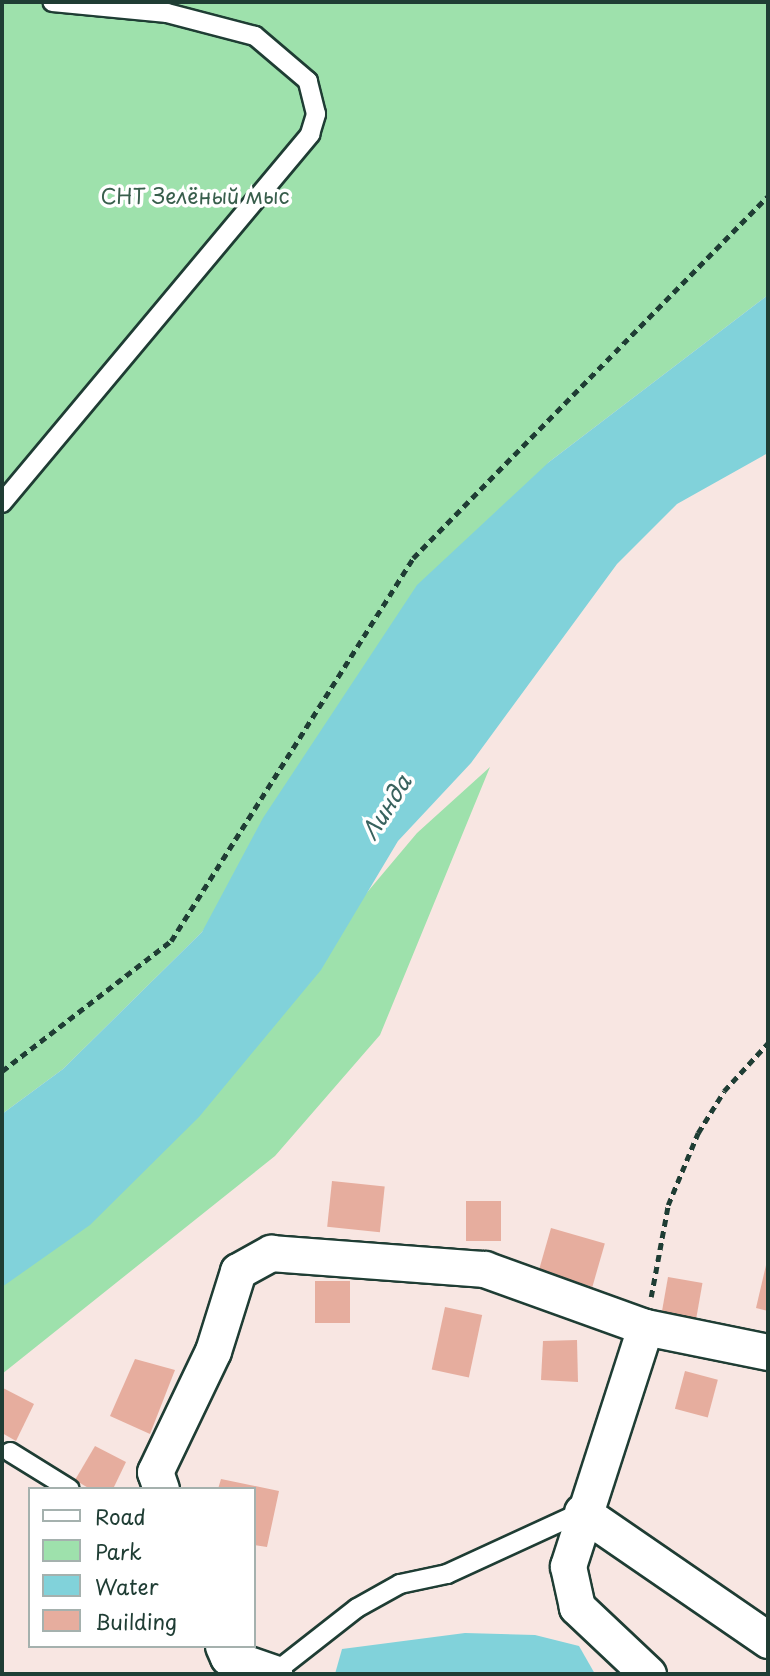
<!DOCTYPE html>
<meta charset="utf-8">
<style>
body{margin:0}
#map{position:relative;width:770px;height:1676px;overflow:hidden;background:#f8e6e2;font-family:"Playpen Sans",sans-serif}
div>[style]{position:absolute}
.green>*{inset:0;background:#9ee1ac}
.water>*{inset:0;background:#81d2da}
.building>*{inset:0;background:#e6ad9e;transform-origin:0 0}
.path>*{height:4.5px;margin-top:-2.25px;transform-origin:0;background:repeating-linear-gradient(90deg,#1f3d34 0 7px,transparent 0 12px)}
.roads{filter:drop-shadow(2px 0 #1f3d34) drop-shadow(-2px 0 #1f3d34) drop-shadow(0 2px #1f3d34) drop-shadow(0 -2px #1f3d34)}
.service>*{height:18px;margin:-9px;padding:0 9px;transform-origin:9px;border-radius:9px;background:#fff}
.minor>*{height:35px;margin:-17.5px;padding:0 17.5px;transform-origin:17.5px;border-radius:17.5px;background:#fff}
span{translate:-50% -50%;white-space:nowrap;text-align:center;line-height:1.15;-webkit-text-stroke:7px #fff;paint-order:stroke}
.park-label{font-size:21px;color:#385e4c}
.water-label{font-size:23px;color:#38625e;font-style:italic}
.frame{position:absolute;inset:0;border:4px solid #1f3d34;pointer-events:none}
.legend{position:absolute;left:28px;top:1487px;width:228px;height:161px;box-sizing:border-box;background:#fff;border:2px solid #a5b1ae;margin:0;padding:9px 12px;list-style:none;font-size:21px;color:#1f3d34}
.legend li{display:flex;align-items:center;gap:14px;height:35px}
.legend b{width:35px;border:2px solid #a5b1ae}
</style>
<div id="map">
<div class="green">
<i style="clip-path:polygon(2px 2px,768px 2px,768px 295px,549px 462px,202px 932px,63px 1069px,2px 1114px)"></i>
<i style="clip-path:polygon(490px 767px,380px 1035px,275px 1156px,2px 1374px,2px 1267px,290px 984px,417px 833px)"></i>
</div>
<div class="water">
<i style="clip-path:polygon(768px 295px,768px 453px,677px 504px,617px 564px,471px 763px,398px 841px,321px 970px,199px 1117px,90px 1225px,2px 1287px,2px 1114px,63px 1069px,202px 932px,263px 818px,417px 585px,549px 462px)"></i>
<i style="clip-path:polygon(465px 1633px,535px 1635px,579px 1646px,595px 1674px,335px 1674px,342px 1649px)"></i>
</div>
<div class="building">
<i style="left:332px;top:1181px;width:53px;height:46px;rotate:6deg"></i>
<i style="left:466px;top:1201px;width:35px;height:40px"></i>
<i style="left:551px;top:1228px;width:56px;height:45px;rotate:16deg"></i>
<i style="clip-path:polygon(767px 1261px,768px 1261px,768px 1311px,756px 1308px)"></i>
<i style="left:668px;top:1277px;width:35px;height:40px;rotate:10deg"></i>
<i style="left:350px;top:1281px;width:42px;height:35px;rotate:90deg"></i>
<i style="left:445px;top:1307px;width:38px;height:64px;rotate:12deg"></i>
<i style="clip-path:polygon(577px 1340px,578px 1382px,541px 1380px,543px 1341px)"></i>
<i style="clip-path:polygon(135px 1359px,175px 1370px,150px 1434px,110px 1416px)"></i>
<i style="left:685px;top:1371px;width:34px;height:39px;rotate:15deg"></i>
<i style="clip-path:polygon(3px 1388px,34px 1404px,16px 1441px,2px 1433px)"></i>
<i style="clip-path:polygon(95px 1446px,126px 1462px,113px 1489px,90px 1489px,75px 1480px)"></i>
<i style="clip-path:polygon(221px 1479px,279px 1491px,267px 1547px,254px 1545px,254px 1489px,218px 1489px)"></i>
</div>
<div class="path">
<i style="left:2px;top:1071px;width:213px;rotate:-37.6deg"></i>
<i style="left:171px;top:941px;width:453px;rotate:-57.7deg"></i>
<i style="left:413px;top:558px;width:507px;rotate:-45.56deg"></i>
<i style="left:651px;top:1297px;width:94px;rotate:-79.5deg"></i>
<i style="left:668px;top:1205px;width:78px;rotate:-67.4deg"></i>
<i style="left:698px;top:1133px;width:49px;rotate:-58.2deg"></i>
<i style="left:724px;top:1091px;width:65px;rotate:-47.5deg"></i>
</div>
<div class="roads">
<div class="service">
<i style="left:2px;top:503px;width:481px;rotate:-50.1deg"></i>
<i style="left:310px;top:134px;width:21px;rotate:-73deg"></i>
<i style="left:316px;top:114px;width:34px;rotate:-104deg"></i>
<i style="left:308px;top:81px;width:70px;rotate:-139.7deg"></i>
<i style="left:255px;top:36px;width:91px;rotate:-165.4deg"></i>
<i style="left:167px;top:13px;width:115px;rotate:-174.5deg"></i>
<i style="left:10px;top:1452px;width:70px;rotate:31.7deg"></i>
<i style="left:274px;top:1673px;width:105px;rotate:-38.1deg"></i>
<i style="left:357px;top:1608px;width:49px;rotate:-29.2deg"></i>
<i style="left:400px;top:1584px;width:48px;rotate:-12deg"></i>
<i style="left:447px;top:1574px;width:149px;rotate:-24.7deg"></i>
</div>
<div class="minor">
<i style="left:161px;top:1489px;width:18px;rotate:-109deg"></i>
<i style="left:155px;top:1472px;width:134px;rotate:-64.4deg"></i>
<i style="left:213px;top:1351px;width:84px;rotate:-72.6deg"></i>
<i style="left:238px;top:1271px;width:38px;rotate:-29deg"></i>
<i style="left:271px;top:1253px;width:214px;rotate:4.3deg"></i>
<i style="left:484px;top:1269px;width:171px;rotate:19.8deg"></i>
<i style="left:582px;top:1512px;width:226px;rotate:34.5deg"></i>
<i style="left:223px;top:1646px;width:12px;rotate:66deg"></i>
<i style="left:228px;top:1657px;width:49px;rotate:19.2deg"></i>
<i style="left:648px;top:1674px;width:98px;rotate:-136.7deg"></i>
<i style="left:577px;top:1607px;width:42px;rotate:-102.4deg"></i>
<i style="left:568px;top:1566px;width:251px;rotate:-72.1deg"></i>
<i style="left:645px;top:1327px;width:126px;rotate:11.5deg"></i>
</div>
</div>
<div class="park-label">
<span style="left:195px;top:195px">СНТ Зелёный мыс</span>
</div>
<div class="water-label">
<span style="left:386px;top:807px;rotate:-58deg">Линда</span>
</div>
<div class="frame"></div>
<ul class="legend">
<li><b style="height:9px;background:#fff"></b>Road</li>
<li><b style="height:19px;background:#9ee1ac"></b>Park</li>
<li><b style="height:19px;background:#81d2da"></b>Water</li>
<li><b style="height:19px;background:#e6ad9e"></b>Building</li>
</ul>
</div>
